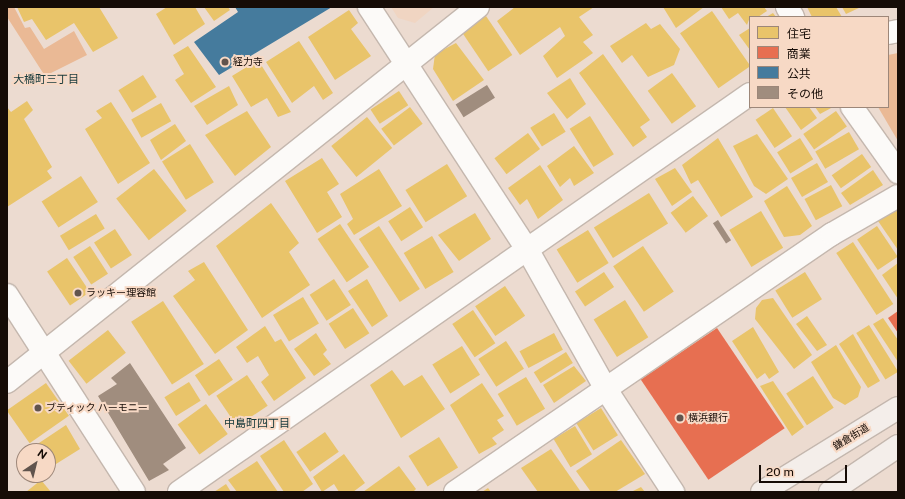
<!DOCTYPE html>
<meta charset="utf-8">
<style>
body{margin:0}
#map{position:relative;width:905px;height:499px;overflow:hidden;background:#ecdbd0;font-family:"Public Sans","Noto Sans JP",sans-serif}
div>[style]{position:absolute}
.built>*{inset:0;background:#f0d5c2}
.green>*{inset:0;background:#eab995}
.homes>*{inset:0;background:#e9c46a;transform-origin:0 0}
.shops>*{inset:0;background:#e76f51;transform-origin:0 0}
.public>*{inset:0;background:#457b9d}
.building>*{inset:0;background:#a08d7e;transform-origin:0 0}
.roads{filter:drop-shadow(1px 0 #c4b7ae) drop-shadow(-1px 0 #c4b7ae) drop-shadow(0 1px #c4b7ae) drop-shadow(0 -1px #c4b7ae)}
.street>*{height:22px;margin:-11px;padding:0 11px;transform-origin:11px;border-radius:11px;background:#fcfaf8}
.primary>*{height:22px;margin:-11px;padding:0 11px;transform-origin:11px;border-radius:11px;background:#f4eeea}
.dots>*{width:11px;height:11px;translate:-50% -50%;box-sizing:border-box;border:2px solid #f7d9c5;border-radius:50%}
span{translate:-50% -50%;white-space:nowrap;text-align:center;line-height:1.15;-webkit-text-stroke:4px #f7d9c5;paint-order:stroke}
.poi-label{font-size:10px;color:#160c06}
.left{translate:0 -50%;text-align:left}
.street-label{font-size:10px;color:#160c06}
.neighbourhood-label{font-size:11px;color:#15383a}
.frame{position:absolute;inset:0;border:8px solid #160c06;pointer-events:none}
.legend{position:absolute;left:749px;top:16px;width:140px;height:92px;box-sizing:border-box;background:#f7d9c5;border:1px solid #9d8779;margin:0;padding:5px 7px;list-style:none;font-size:12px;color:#160c06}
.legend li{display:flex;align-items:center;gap:8px;height:20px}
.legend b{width:20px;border:1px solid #9d8779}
.north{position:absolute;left:16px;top:443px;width:40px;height:40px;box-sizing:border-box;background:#f7d9c5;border:1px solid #9d8779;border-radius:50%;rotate:35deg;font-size:11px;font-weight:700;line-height:16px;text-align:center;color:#160c06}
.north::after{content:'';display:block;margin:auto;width:14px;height:18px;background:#61544d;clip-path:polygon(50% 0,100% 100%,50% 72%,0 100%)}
.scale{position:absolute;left:759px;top:465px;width:88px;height:18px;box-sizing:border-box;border:2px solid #160c06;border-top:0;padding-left:5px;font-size:12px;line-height:14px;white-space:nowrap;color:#160c06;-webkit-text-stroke:3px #f7d9c5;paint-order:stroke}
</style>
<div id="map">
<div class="built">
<i style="clip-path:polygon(391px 7px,434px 7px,415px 23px,398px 18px)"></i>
</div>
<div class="green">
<i style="clip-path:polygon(7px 7px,14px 7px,25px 28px,30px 27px,44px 49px,74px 31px,87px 55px,45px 76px,7px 17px)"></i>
<i style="clip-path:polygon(898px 53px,898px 141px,878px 107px,888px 107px,888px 55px)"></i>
</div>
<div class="homes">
<i style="clip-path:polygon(17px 7px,99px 7px,118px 38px,93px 52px,74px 23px,46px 40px,32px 19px,24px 22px)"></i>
<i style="clip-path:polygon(167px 7px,195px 7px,205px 24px,174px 45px,156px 14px)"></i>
<i style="clip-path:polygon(204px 7px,228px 7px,230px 10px,214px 21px)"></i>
<i style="clip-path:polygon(515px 7px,594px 7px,579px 17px,593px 35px,583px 42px,593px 53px,557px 78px,543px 56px,565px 36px,560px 27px,520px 55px,497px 21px)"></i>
<i style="clip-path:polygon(663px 7px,704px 7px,676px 28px)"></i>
<i style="clip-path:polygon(721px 7px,764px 7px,767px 11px,758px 17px,750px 17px,747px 25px,738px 13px,729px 19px)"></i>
<i style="clip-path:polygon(807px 7px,836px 7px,842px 17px,812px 17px)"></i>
<i style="clip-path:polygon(842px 7px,861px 7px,846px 14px)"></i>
<i style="clip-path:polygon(349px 10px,358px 23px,351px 29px,371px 56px,335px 80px,308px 37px)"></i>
<i style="left:712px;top:11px;width:67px;height:39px;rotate:55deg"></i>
<i style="clip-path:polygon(773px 13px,776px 17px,766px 17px)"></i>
<i style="left:486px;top:16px;width:47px;height:29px;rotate:56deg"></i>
<i style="clip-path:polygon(646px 23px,651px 29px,660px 24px,680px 49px,674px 65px,648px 77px,632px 55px,622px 63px,610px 46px)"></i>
<i style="clip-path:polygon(750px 28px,750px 50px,739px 35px)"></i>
<i style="clip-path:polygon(299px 41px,333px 93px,323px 100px,314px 86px,292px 103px,266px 62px)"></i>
<i style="clip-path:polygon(456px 43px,484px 80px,453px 101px,433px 69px,435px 54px)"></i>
<i style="clip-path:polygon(188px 46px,216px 87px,191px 103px,175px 80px,184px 74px,173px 55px)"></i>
<i style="clip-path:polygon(603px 54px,650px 120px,640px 127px,647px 137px,633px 147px,579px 73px)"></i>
<i style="clip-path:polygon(258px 60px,291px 112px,278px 117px,267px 98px,251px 107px,232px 76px)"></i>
<i style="left:672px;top:73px;width:41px;height:30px;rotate:54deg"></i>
<i style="left:143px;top:75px;width:26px;height:29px;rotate:58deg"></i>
<i style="clip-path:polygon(570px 78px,586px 104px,567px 119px,547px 93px)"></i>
<i style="clip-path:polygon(229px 86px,238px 105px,207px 125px,194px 106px)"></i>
<i style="left:399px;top:91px;width:17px;height:34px;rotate:57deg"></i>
<i style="clip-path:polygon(27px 101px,33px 110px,24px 119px,52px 167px,47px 171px,52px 178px,7px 207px,7px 107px,11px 112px)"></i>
<i style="clip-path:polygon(111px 102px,150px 163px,118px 184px,85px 129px,102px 118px,96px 111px)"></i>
<i style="left:161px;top:103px;width:21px;height:34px;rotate:61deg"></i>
<i style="left:410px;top:107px;width:21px;height:36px;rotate:53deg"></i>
<i style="clip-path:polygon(785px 107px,809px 107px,817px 118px,801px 130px)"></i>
<i style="clip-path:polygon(815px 107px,833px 107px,820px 114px)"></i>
<i style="left:773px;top:108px;width:34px;height:21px;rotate:56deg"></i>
<i style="clip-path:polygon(247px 111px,271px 147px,235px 176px,205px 135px)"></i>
<i style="left:836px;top:111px;width:19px;height:40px;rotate:55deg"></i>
<i style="left:554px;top:113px;width:22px;height:28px;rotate:58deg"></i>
<i style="left:590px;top:116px;width:45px;height:24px;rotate:58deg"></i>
<i style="left:367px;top:117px;width:40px;height:46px;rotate:51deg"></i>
<i style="clip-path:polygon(175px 124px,186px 141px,161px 160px,150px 140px)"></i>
<i style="left:849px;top:132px;width:20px;height:39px;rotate:60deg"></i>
<i style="left:528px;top:133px;width:20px;height:42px;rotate:53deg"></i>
<i style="clip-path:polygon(757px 134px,788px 179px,766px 194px,754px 186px,733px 146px)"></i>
<i style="clip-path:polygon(718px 138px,753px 197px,721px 217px,698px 180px,691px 184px,682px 165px)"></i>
<i style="left:800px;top:138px;width:25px;height:27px;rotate:58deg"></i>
<i style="left:190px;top:144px;width:45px;height:33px;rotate:58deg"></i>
<i style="clip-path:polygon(574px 146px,594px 173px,574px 186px,570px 178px,560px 187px,547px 166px)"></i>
<i style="left:862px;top:154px;width:16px;height:37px;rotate:55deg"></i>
<i style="clip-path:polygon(322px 158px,339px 184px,327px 192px,342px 217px,317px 233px,285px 181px)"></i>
<i style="left:817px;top:163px;width:22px;height:30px;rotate:60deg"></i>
<i style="left:447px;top:164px;width:38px;height:49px;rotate:58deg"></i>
<i style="clip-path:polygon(540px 165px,563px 200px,538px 219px,527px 199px,520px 205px,508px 188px)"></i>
<i style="clip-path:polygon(675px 168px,692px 192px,672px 206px,655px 179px)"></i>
<i style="left:154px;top:169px;width:53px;height:48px;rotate:52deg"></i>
<i style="clip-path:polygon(379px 169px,402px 206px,354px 235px,347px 224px,353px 219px,340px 194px)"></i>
<i style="clip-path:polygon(873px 170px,883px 185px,850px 205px,841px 193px)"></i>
<i style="left:81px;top:176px;width:31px;height:47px;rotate:57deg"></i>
<i style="left:831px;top:185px;width:24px;height:30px;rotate:62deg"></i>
<i style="clip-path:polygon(787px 186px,812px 226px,800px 235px,784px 237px,764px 201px)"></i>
<i style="left:649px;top:193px;width:36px;height:65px;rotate:58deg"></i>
<i style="left:693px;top:196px;width:25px;height:28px;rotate:53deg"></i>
<i style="clip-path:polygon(271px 203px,299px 243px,289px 252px,310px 285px,262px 318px,216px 246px)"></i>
<i style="left:410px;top:207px;width:24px;height:26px;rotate:57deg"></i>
<i style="clip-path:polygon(898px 208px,898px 250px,878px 221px)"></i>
<i style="left:761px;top:211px;width:43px;height:37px;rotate:59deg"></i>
<i style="clip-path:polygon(475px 213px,491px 239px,459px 261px,438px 235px)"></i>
<i style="left:96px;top:214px;width:17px;height:42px;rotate:59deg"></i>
<i style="left:340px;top:224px;width:52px;height:27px;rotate:56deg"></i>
<i style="left:379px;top:226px;width:75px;height:24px;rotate:57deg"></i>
<i style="left:877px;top:226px;width:37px;height:24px;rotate:56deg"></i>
<i style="left:115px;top:229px;width:31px;height:25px;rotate:57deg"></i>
<i style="left:588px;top:230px;width:39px;height:37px;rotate:58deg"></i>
<i style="left:432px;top:236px;width:42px;height:33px;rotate:59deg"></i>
<i style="left:853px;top:242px;width:74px;height:20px;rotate:57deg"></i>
<i style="left:90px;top:246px;width:33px;height:20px;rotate:57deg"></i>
<i style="left:643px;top:246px;width:55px;height:36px;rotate:56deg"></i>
<i style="left:67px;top:258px;width:41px;height:24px;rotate:56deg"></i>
<i style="clip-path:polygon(204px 262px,248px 330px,215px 354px,173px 296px,195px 280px,188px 271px)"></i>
<i style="clip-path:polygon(898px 263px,898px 299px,882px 275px)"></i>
<i style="left:604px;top:272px;width:18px;height:35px;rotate:56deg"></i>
<i style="left:805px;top:272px;width:32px;height:35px;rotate:58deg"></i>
<i style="left:334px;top:279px;width:31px;height:29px;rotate:57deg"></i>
<i style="clip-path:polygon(367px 279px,388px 316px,372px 327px,348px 291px)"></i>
<i style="left:505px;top:286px;width:36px;height:36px;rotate:56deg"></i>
<i style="left:303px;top:297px;width:31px;height:35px;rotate:59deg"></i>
<i style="clip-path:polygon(773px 298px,812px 355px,794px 369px,755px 319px,756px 308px,762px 300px)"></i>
<i style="left:625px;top:300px;width:44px;height:37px;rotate:58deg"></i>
<i style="left:163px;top:301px;width:75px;height:38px;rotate:57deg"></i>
<i style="left:353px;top:308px;width:30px;height:29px;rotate:57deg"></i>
<i style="left:473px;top:310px;width:40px;height:25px;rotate:56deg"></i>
<i style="clip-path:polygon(807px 316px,827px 345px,817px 351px,796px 324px)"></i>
<i style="clip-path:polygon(883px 318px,898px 340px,898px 362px,873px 324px)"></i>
<i style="left:869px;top:325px;width:55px;height:15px;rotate:58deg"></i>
<i style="clip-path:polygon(265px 326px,275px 342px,281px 339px,306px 378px,274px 401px,261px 382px,269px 375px,258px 356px,247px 363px,236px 347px)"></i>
<i style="clip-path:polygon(753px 327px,779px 372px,769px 379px,765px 373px,757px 379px,732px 341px)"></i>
<i style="left:108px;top:330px;width:29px;height:50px;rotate:52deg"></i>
<i style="clip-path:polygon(316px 333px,327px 350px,323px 354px,331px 364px,314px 376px,294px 349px)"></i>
<i style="left:554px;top:333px;width:19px;height:39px;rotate:62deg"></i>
<i style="clip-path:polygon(853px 334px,880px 381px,868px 388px,839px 344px)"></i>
<i style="left:506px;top:341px;width:33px;height:33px;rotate:57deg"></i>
<i style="clip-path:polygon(836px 345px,861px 387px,858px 397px,845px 405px,833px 398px,811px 362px)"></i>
<i style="left:462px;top:346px;width:34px;height:35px;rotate:58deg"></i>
<i style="left:566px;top:352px;width:13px;height:38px;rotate:58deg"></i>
<i style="left:219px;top:359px;width:25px;height:29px;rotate:56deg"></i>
<i style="clip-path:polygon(574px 366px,586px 381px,554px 403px,543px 385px)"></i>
<i style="clip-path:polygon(392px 370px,404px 386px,422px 375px,445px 409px,401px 438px,370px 385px)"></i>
<i style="left:247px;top:375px;width:37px;height:37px;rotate:56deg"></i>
<i style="left:813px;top:376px;width:38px;height:32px;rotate:57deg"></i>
<i style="left:526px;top:377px;width:37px;height:33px;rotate:59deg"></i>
<i style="clip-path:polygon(773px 381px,804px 427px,792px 436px,760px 386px)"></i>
<i style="left:189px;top:382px;width:22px;height:29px;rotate:58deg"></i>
<i style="left:46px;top:383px;width:40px;height:48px;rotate:55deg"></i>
<i style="clip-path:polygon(482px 383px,504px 416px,497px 420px,504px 430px,492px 438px,497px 444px,479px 454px,450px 405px)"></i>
<i style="left:206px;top:404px;width:37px;height:35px;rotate:54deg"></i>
<i style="left:601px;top:408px;width:32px;height:29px;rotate:58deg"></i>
<i style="clip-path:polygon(66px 425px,80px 449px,48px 469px,48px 451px,36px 451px,33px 447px)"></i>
<i style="left:575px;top:426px;width:33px;height:25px;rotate:59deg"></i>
<i style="left:325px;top:432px;width:24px;height:35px;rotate:55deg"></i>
<i style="left:439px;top:437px;width:36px;height:36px;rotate:58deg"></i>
<i style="clip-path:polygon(284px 440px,313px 484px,302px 492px,284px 492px,260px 456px)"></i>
<i style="clip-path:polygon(621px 440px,645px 474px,615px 492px,591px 492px,576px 471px)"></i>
<i style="clip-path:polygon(551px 449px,581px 492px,538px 492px,521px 468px)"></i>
<i style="clip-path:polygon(344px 454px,365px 483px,353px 492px,339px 492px,334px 484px,322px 492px,313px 477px)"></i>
<i style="clip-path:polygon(257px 461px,278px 492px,237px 492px,228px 480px)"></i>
<i style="clip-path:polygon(399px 466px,416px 489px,413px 492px,363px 492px)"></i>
<i style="clip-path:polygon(41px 480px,51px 492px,26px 492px)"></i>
<i style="clip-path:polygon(226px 484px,231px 492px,214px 492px)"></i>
<i style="clip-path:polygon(641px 487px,645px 492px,631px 492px)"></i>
<i style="clip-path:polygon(488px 488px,491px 492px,482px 492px)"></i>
</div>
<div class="shops">
<i style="clip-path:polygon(898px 311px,898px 333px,888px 318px)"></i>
<i style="left:717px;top:328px;width:121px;height:92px;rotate:56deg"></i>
</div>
<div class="public">
<i style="clip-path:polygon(235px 7px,332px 7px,219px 75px,194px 42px,238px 12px)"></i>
</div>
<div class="building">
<i style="left:487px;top:85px;width:15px;height:37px;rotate:58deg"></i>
<i style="left:718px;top:220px;width:24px;height:6px;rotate:57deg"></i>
<i style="clip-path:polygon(130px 363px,186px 448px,163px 464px,169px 470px,149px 481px,98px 396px,117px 384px,111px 378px)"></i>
</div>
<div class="roads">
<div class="street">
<i style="left:369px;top:7px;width:289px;rotate:56.9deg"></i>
<i style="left:527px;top:249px;width:163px;rotate:60.6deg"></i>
<i style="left:607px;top:391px;width:121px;rotate:56.8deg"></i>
<i style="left:787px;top:7px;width:12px;rotate:59deg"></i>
<i style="left:888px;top:33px;width:10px;rotate:-11deg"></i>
<i style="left:852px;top:107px;width:80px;rotate:54.7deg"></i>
<i style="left:7px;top:295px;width:234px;rotate:57.2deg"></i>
<i style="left:7px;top:382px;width:602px;rotate:-38.53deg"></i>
<i style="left:179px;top:492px;width:696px;rotate:-34.88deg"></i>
<i style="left:455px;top:492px;width:457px;rotate:-34.4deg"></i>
<i style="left:832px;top:234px;width:76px;rotate:-29.9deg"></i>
</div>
<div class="primary">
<i style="left:762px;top:492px;width:160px;rotate:-31.7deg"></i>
<i style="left:830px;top:492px;width:82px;rotate:-34.1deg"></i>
</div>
</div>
<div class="dots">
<i style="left:225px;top:62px;background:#61544d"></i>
<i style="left:78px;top:293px;background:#61544d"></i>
<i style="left:38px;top:408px;background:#61544d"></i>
<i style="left:680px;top:418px;background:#61544d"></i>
</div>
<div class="poi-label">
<span class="left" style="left:233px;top:62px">経力寺</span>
<span class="left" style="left:86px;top:293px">ラッキー理容館</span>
<span class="left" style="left:46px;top:408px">ブティック ハーモニー</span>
<span class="left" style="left:688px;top:418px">横浜銀行</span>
</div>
<div class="street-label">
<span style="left:851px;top:437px;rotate:-32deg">鎌倉街道</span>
</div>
<div class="neighbourhood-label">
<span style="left:46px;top:79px">大橋町三丁目</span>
<span style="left:257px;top:423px">中島町四丁目</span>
</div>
<div class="frame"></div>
<ul class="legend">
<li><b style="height:11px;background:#e9c46a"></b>住宅</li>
<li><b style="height:11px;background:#e76f51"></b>商業</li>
<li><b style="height:11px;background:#457b9d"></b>公共</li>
<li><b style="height:11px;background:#a08d7e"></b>その他</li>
</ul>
<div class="north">N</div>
<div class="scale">20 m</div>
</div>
